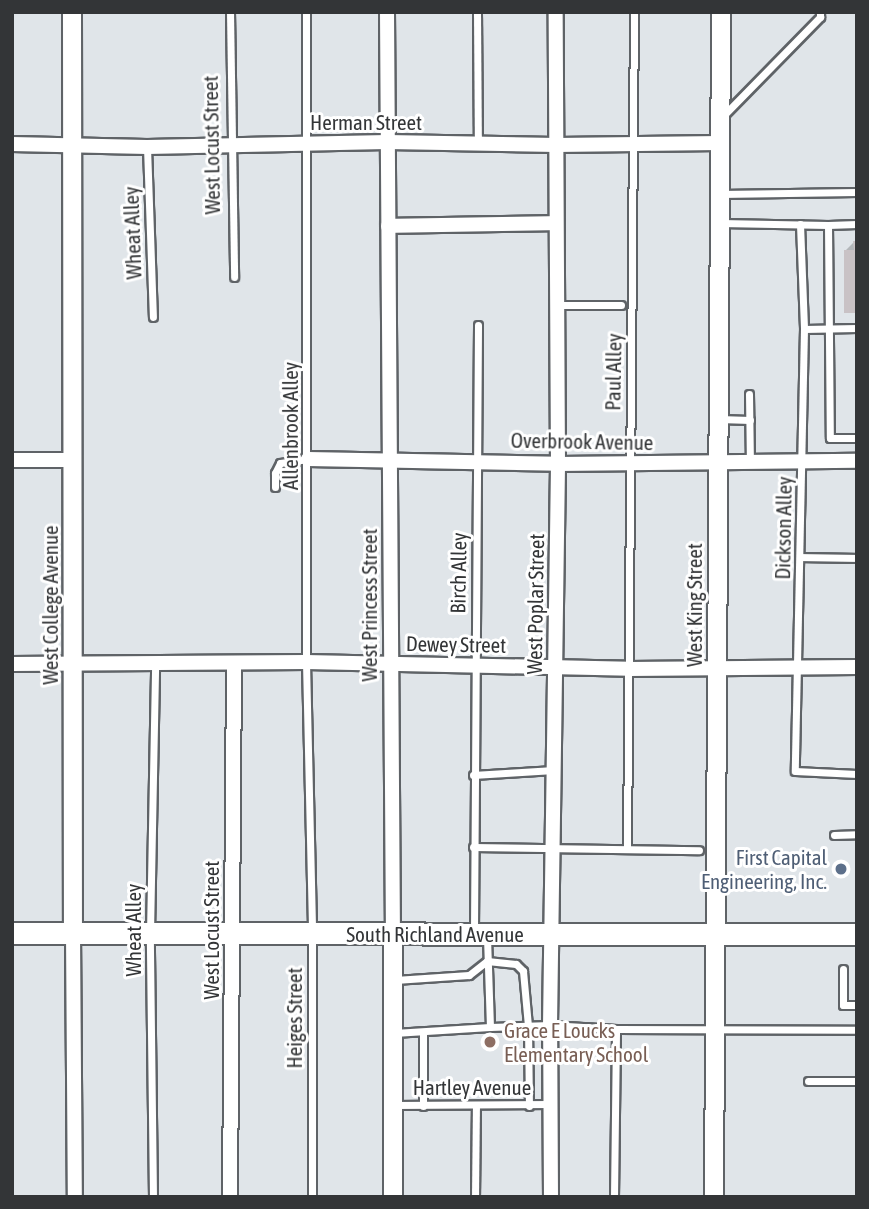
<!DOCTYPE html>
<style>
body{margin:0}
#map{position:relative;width:869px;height:1209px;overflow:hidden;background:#e0e5e9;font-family:"Asap Condensed",sans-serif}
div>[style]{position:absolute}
.shadow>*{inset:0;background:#0003}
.building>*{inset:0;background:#c9c2c5}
.roads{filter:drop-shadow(2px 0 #5f6367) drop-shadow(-2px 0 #5f6367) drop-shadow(0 2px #5f6367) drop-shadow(0 -2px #5f6367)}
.service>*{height:7px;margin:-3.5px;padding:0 3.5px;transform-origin:3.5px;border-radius:3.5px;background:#fff}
.minor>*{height:14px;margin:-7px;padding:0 7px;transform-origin:7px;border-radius:7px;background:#fff}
.tertiary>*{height:18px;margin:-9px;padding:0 9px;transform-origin:9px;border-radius:9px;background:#fff}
.secondary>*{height:21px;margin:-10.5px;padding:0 10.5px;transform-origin:10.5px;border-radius:10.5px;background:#fff}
.dots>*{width:19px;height:19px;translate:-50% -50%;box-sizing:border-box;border:4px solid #fff;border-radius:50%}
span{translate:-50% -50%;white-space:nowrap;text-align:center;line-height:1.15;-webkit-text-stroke:6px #fff;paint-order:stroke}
.street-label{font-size:21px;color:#333537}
.service-label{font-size:21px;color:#4e5e75}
.right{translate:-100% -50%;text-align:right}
.education-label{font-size:21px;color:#785e54}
.left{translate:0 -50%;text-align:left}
.frame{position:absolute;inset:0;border:14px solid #333537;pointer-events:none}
</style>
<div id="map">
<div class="shadow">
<i style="clip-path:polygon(857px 239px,857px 311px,845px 251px)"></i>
</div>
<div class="building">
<i style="clip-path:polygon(853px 241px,857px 241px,857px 313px,844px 313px,844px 250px,854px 250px)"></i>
</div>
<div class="roads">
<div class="service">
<i style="left:230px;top:12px;width:265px;rotate:89.1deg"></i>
<i style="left:306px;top:12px;width:650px;rotate:90deg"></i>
<i style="left:306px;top:662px;width:272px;rotate:88.7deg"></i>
<i style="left:312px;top:934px;width:263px;rotate:90deg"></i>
<i style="left:477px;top:12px;width:131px;rotate:89.6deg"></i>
<i style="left:723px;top:116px;width:139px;rotate:-45.6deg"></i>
<i style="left:820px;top:17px;width:5px;rotate:-90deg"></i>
<i style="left:147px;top:147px;width:170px;rotate:88deg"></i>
<i style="left:720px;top:194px;width:137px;rotate:-0.8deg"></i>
<i style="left:720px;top:223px;width:108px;rotate:1.1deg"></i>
<i style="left:828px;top:225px;width:213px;rotate:89.5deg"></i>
<i style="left:830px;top:438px;width:27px"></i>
<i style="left:800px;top:224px;width:105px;rotate:87.8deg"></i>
<i style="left:804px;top:329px;width:442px;rotate:91.2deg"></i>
<i style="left:795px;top:771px;width:62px;rotate:2.8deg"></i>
<i style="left:828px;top:225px;width:29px;rotate:-2deg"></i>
<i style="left:557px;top:305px;width:64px"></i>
<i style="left:804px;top:329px;width:53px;rotate:-1.1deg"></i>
<i style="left:749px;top:394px;width:68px;rotate:89.2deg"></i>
<i style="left:719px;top:419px;width:31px;rotate:2deg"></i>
<i style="left:275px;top:487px;width:14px;rotate:-90deg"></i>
<i style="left:275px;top:473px;width:11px;rotate:-63deg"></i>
<i style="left:280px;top:463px;width:28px;rotate:-8deg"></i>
<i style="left:800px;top:557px;width:57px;rotate:1deg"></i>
<i style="left:473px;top:775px;width:81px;rotate:-3.5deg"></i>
<i style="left:834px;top:835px;width:23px;rotate:-2deg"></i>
<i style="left:473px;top:847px;width:226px;rotate:0.8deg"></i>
<i style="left:627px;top:847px;width:835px;rotate:-89.52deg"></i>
<i style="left:474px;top:930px;width:605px;rotate:-89.62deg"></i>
<i style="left:487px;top:937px;width:90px;rotate:88.1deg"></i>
<i style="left:490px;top:1027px;width:60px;rotate:-1.9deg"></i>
<i style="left:550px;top:1025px;width:66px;rotate:3.5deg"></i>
<i style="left:616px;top:1029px;width:241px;rotate:0.2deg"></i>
<i style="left:843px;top:969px;width:36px;rotate:90deg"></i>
<i style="left:843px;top:1005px;width:14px"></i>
<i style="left:395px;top:980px;width:74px;rotate:-3.9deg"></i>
<i style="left:469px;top:975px;width:23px;rotate:-38deg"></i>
<i style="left:487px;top:961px;width:29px;rotate:6deg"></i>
<i style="left:516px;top:964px;width:10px;rotate:45deg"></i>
<i style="left:523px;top:971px;width:55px;rotate:84.8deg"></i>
<i style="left:528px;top:1026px;width:80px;rotate:89.3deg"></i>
<i style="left:423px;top:1032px;width:74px;rotate:90deg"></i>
<i style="left:394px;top:1033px;width:96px;rotate:-3.6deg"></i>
<i style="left:808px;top:1081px;width:49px"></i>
<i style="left:394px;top:1105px;width:157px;rotate:-0.4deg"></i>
<i style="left:153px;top:1197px;width:264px;rotate:-90.7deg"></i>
<i style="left:150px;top:933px;width:269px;rotate:-88.9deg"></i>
<i style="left:475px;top:1197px;width:91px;rotate:-89.4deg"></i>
<i style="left:614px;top:1197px;width:168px;rotate:-89.3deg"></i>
</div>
<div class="minor">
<i style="left:387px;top:12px;width:923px;rotate:89.63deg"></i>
<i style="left:12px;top:144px;width:135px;rotate:1.3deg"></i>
<i style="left:147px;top:147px;width:240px;rotate:-1.2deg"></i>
<i style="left:387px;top:142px;width:169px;rotate:1deg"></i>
<i style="left:556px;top:145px;width:164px;rotate:-0.7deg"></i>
<i style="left:388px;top:226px;width:168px;rotate:-1deg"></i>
<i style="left:308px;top:459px;width:250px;rotate:1.1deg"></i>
<i style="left:558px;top:464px;width:299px;rotate:-0.6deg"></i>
<i style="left:12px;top:460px;width:60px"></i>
<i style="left:12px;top:664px;width:294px;rotate:-0.4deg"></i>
<i style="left:306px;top:662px;width:323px;rotate:1.2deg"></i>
<i style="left:629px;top:669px;width:228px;rotate:-0.5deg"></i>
<i style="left:73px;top:933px;width:264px;rotate:89.6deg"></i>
<i style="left:230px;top:1197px;width:534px;rotate:-89.57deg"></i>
<i style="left:551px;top:1197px;width:172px;rotate:-90.3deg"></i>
<i style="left:550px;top:1025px;width:561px;rotate:-89.18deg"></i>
<i style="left:558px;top:464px;width:452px;rotate:-90.3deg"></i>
</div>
<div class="tertiary">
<i style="left:72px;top:12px;width:921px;rotate:89.94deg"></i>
<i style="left:393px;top:1197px;width:262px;rotate:-90deg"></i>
<i style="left:714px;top:1197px;width:1185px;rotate:-89.66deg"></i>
</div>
<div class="secondary">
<i style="left:12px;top:933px;width:845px;rotate:0.07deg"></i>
</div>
</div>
<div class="dots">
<i style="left:841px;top:869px;background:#5c6f8a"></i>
<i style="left:490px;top:1042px;background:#8d6e63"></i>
</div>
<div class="street-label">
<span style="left:366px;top:122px">Herman Street</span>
<span style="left:211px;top:145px;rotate:-91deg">West Locust Street</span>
<span style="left:132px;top:233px;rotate:-92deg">Wheat Alley</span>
<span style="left:613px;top:372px;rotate:-89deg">Paul Alley</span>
<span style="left:290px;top:426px;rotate:-90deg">Allenbrook Alley</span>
<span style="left:582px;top:441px;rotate:1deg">Overbrook Avenue</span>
<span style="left:783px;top:528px;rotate:-89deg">Dickson Alley</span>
<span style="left:458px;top:573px;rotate:-89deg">Birch Alley</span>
<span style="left:535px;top:604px;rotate:-89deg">West Poplar Street</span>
<span style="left:50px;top:605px;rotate:-90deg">West College Avenue</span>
<span style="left:369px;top:605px;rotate:-90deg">West Princess Street</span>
<span style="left:694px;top:605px;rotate:-90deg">West King Street</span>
<span style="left:456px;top:644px;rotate:1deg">Dewey Street</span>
<span style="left:133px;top:930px;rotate:-90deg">Wheat Alley</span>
<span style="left:211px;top:930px;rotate:-90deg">West Locust Street</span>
<span style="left:435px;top:934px">South Richland Avenue</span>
<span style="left:294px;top:1018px;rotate:-90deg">Heiges Street</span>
<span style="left:472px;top:1087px">Hartley Avenue</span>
</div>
<div class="service-label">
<span class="right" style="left:827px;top:869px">First Capital<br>Engineering, Inc.</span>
</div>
<div class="education-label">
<span class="left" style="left:504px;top:1042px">Grace E Loucks<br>Elementary School</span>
</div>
<div class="frame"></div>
</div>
